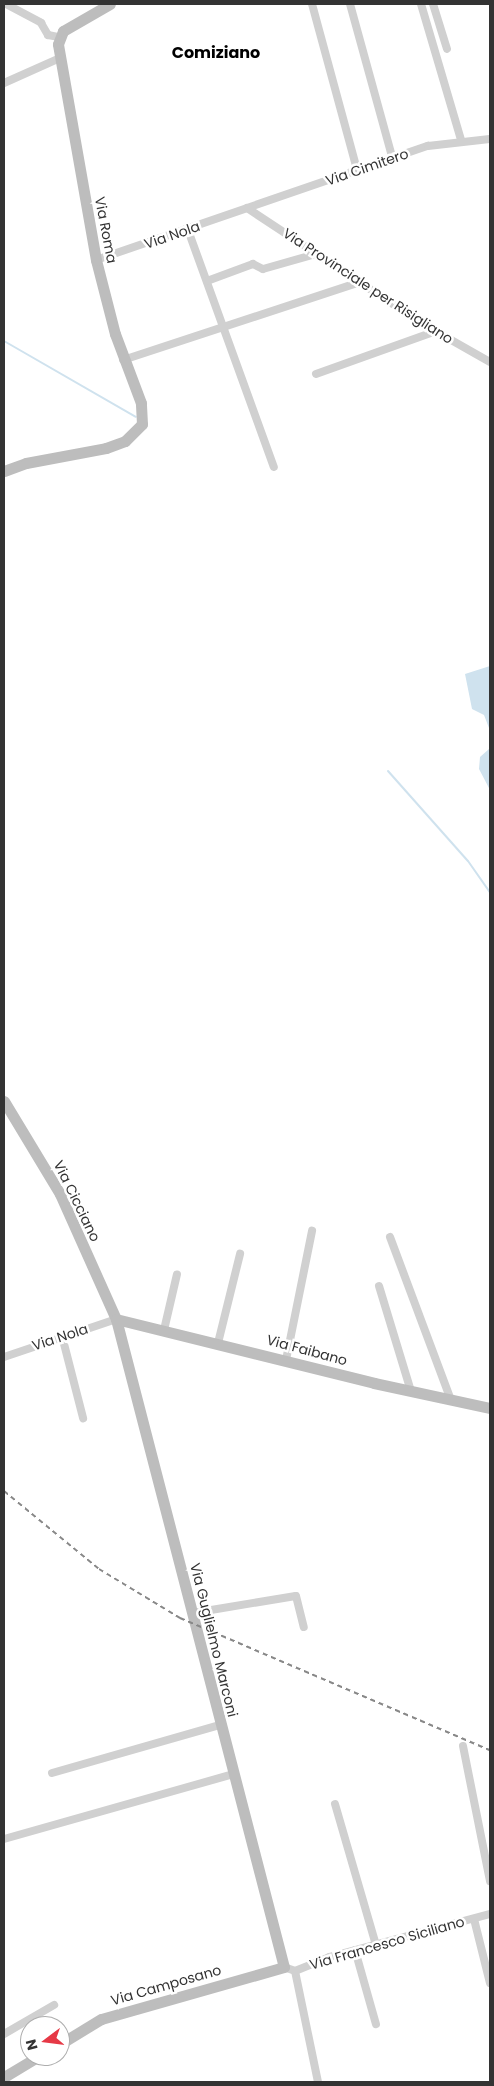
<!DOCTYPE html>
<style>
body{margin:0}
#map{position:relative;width:494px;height:2086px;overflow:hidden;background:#fff;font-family:Poppins,sans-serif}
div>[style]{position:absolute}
.water>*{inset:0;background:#cfe2ee}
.stream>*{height:2px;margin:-1px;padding:0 1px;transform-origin:1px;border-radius:1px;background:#cfe2ee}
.street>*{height:8px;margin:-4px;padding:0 4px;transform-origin:4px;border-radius:4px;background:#d0d0d0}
.secondary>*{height:11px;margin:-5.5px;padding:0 5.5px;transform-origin:5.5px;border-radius:5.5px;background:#bdbdbd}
.rail>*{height:2px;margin-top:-1px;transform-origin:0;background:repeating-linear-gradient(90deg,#888 0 5px,transparent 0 9px)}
span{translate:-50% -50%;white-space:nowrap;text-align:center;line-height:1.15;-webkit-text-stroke:5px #fff;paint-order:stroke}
.street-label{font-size:14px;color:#333}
.quarter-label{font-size:16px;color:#000;font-weight:700}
.frame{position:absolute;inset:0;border:5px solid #333;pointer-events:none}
.north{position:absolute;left:20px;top:2016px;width:50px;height:50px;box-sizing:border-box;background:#fff;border:1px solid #adadad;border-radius:50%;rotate:255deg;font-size:14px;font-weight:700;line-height:20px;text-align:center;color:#333}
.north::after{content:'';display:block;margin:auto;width:18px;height:22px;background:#e63946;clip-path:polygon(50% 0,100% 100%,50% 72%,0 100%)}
</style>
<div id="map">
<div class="water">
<i style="clip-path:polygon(490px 666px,490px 790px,479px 769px,480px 757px,489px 749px,489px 728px,484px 715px,472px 709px,465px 674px)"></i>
</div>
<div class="stream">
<i style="left:4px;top:341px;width:152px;rotate:29.9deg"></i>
<i style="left:388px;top:771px;width:120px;rotate:48.4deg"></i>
<i style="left:468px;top:861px;width:38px;rotate:55deg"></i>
</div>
<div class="street">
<i style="left:6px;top:4px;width:40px;rotate:28deg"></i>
<i style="left:41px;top:23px;width:14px;rotate:60deg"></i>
<i style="left:48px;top:35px;width:10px;rotate:11deg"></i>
<i style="left:312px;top:4px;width:172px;rotate:74.8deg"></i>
<i style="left:350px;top:4px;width:159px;rotate:74.6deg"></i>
<i style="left:421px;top:4px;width:142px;rotate:73.6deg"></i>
<i style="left:433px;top:4px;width:47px;rotate:72.7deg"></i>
<i style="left:4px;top:83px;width:61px;rotate:-24.1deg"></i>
<i style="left:247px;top:208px;width:211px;rotate:33.4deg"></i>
<i style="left:423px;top:324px;width:77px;rotate:29.6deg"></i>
<i style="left:188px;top:230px;width:252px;rotate:70.1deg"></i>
<i style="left:96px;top:260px;width:351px;rotate:-19deg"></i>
<i style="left:428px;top:146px;width:62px;rotate:-6.4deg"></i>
<i style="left:207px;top:281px;width:49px;rotate:-20.3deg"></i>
<i style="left:253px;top:264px;width:11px;rotate:27deg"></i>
<i style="left:263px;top:269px;width:55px;rotate:-15.8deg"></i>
<i style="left:123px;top:360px;width:250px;rotate:-18.2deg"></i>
<i style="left:316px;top:374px;width:127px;rotate:-19.7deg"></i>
<i style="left:390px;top:1237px;width:174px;rotate:69.5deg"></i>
<i style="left:379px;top:1286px;width:110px;rotate:73.1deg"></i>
<i style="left:164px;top:1330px;width:57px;rotate:-76.9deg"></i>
<i style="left:62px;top:1336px;width:85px;rotate:75.6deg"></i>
<i style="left:218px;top:1343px;width:92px;rotate:-76.1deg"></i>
<i style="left:4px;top:1357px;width:118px;rotate:-18.7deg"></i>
<i style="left:286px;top:1360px;width:132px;rotate:-78.6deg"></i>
<i style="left:193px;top:1613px;width:104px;rotate:-9.4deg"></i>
<i style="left:296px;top:1596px;width:32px;rotate:76deg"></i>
<i style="left:463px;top:1746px;width:138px;rotate:78.7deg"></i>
<i style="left:52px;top:1773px;width:174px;rotate:-16deg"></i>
<i style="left:335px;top:1804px;width:147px;rotate:73.8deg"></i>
<i style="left:4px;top:1839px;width:238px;rotate:-15.8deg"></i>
<i style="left:474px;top:1919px;width:66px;rotate:76deg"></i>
<i style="left:355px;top:1950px;width:77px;rotate:74.2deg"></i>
<i style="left:284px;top:1967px;width:12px;rotate:20deg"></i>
<i style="left:295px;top:1971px;width:37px;rotate:-22deg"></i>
<i style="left:329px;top:1957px;width:167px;rotate:-15deg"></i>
<i style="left:295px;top:1971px;width:113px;rotate:78.3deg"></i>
<i style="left:4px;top:2034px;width:58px;rotate:-30.1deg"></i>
</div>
<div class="secondary">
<i style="left:4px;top:471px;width:23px;rotate:-20deg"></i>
<i style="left:26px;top:463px;width:81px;rotate:-10.6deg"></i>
<i style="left:106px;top:448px;width:20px;rotate:-20deg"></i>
<i style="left:125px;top:441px;width:24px;rotate:-45deg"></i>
<i style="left:142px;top:424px;width:21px;rotate:-93deg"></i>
<i style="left:141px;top:403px;width:74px;rotate:-110.6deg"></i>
<i style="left:115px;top:334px;width:76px;rotate:-104.4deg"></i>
<i style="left:96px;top:260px;width:219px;rotate:-100deg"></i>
<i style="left:58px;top:44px;width:14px;rotate:-69deg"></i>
<i style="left:63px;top:31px;width:54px;rotate:-29.9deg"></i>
<i style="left:4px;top:1101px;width:109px;rotate:58.9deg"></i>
<i style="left:60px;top:1194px;width:137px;rotate:65.9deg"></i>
<i style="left:116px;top:1319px;width:669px;rotate:75.47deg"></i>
<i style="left:284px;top:1967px;width:190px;rotate:164.1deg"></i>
<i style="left:101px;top:2019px;width:48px;rotate:148.6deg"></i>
<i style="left:116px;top:1319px;width:266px;rotate:13.9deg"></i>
<i style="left:374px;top:1383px;width:119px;rotate:12.2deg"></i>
<i style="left:4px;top:2077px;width:41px;rotate:-31deg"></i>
</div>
<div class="rail">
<i style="left:4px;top:1491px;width:123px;rotate:39.4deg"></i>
<i style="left:99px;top:1569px;width:95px;rotate:31.2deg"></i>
<i style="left:180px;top:1618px;width:337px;rotate:23.1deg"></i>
</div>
<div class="street-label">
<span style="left:367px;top:167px;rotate:-19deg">Via Cimitero</span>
<span style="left:106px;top:230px;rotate:79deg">Via Roma</span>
<span style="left:172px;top:235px;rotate:-19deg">Via Nola</span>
<span style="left:368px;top:286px;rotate:33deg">Via Provinciale per Risigliano</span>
<span style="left:77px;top:1201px;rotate:64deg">Via Cicciano</span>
<span style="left:60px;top:1337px;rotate:-18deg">Via Nola</span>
<span style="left:307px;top:1350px;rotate:15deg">Via Faibano</span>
<span style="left:214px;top:1640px;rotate:76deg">Via Guglielmo Marconi</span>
<span style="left:387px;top:1943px;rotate:-16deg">Via Francesco Siciliano</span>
<span style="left:166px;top:1985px;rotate:-16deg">Via Camposano</span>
</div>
<div class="quarter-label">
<span style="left:216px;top:53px">Comiziano</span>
</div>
<div class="frame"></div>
<div class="north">N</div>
</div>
